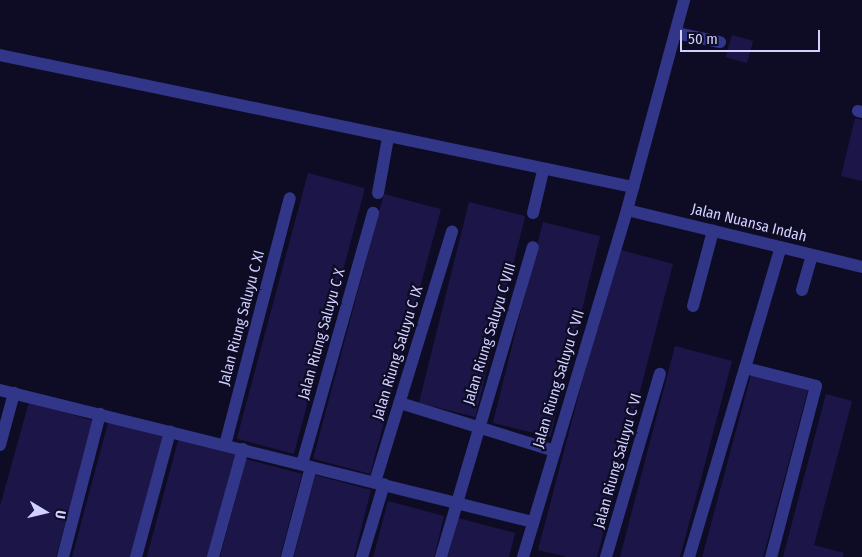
<!DOCTYPE html>
<style>
body{margin:0}
#map{position:relative;width:862px;height:557px;overflow:hidden;background:#0e0c25;font-family:"Fira Sans Condensed",sans-serif}
div>[style]{position:absolute}
.building>*{inset:0;background:#1c1648;transform-origin:0 0}
.minor>*{height:12px;margin:-6px;padding:0 6px;transform-origin:6px;border-radius:6px;background:#323688}
span{translate:-50% -50%;white-space:nowrap;text-align:center;line-height:1.15;-webkit-text-stroke:4.5px #0e0c25;paint-order:stroke}
.street-label{font-size:15px;color:#d1d0ff}
.north{position:absolute;left:20px;top:487px;width:50px;height:50px;-webkit-text-stroke:4px #0e0c25;paint-order:stroke;rotate:99deg;font-size:14px;font-weight:700;line-height:20px;text-align:center;color:#d1d0ff}
.north::after{content:'';display:block;margin:auto;width:18px;height:22px;background:#d1d0ff;clip-path:polygon(50% 0,100% 100%,50% 72%,0 100%)}
.scale{position:absolute;left:680px;top:30px;width:140px;height:22px;box-sizing:border-box;border:2px solid #d1d0ff;border-top:0;padding-left:6px;font-size:15px;line-height:18px;white-space:nowrap;color:#d1d0ff;-webkit-text-stroke:4px #0e0c25;paint-order:stroke}
</style>
<div id="map">
<div class="building">
<i style="left:732px;top:35px;width:22px;height:23px;rotate:16deg"></i>
<i style="clip-path:polygon(855px 118px,862px 120px,862px 181px,841px 176px)"></i>
<i style="left:308px;top:173px;width:59px;height:275px;rotate:15deg"></i>
<i style="left:384px;top:194px;width:59px;height:274px;rotate:15deg"></i>
<i style="left:469px;top:202px;width:58px;height:207px;rotate:14deg"></i>
<i style="left:543px;top:222px;width:59px;height:207px;rotate:14deg"></i>
<i style="clip-path:polygon(617px 249px,673px 264px,597px 557px,567px 557px,538px 550px)"></i>
<i style="clip-path:polygon(675px 346px,732px 361px,698px 490px,680px 557px,620px 557px)"></i>
<i style="left:752px;top:371px;width:59px;height:192px;rotate:15deg"></i>
<i style="clip-path:polygon(826px 394px,852px 401px,814px 545px,844px 553px,843px 557px,783px 557px)"></i>
<i style="clip-path:polygon(29px 402px,94px 421px,56px 557px,0 557px,0 506px)"></i>
<i style="left:109px;top:419px;width:58px;height:143px;rotate:15deg"></i>
<i style="left:179px;top:437px;width:59px;height:124px;rotate:15deg"></i>
<i style="clip-path:polygon(246px 459px,302px 474px,280px 557px,220px 557px)"></i>
<i style="clip-path:polygon(315px 475px,371px 490px,354px 557px,294px 557px)"></i>
<i style="clip-path:polygon(388px 501px,444px 516px,434px 557px,373px 557px)"></i>
<i style="clip-path:polygon(458px 518px,515px 533px,509px 557px,448px 557px)"></i>
</div>
<div class="minor">
<i style="left:676px;top:33px;width:45px;rotate:11.6deg"></i>
<i style="left:0;top:55px;width:647px;rotate:11.78deg"></i>
<i style="left:858px;top:111px;width:4px;rotate:14deg"></i>
<i style="left:378px;top:193px;width:56px;rotate:-79.7deg"></i>
<i style="left:627px;top:210px;width:242px;rotate:13.6deg"></i>
<i style="left:533px;top:213px;width:43px;rotate:-76.6deg"></i>
<i style="left:802px;top:290px;width:36px;rotate:-74deg"></i>
<i style="left:693px;top:306px;width:78px;rotate:-75.1deg"></i>
<i style="left:745px;top:368px;width:73px;rotate:14.2deg"></i>
<i style="left:816px;top:386px;width:177px;rotate:104.7deg"></i>
<i style="left:0;top:390px;width:549px;rotate:13.91deg"></i>
<i style="left:400px;top:403px;width:162px;rotate:17.2deg"></i>
<i style="left:0;top:445px;width:54px;rotate:-74.9deg"></i>
<i style="left:225px;top:445px;width:255px;rotate:-75.3deg"></i>
<i style="left:302px;top:464px;width:261px;rotate:-74.2deg"></i>
<i style="left:375px;top:482px;width:262px;rotate:-72.9deg"></i>
<i style="left:63px;top:557px;width:148px;rotate:-75.5deg"></i>
<i style="left:136px;top:557px;width:130px;rotate:-74.8deg"></i>
<i style="left:213px;top:557px;width:112px;rotate:-74.5deg"></i>
<i style="left:287px;top:557px;width:93px;rotate:-75.1deg"></i>
<i style="left:362px;top:557px;width:76px;rotate:-73.2deg"></i>
<i style="left:441px;top:557px;width:323px;rotate:-73.5deg"></i>
<i style="left:523px;top:557px;width:362px;rotate:-73.3deg"></i>
<i style="left:627px;top:210px;width:218px;rotate:-74.8deg"></i>
<i style="left:606px;top:557px;width:191px;rotate:-73.6deg"></i>
<i style="left:689px;top:557px;width:323px;rotate:-73.5deg"></i>
</div>
<div class="street-label">
<span style="left:749px;top:223px;rotate:14deg">Jalan Nuansa Indah</span>
<span style="left:242px;top:318px;rotate:-75deg">Jalan Riung Saluyu C XI</span>
<span style="left:322px;top:334px;rotate:-74deg">Jalan Riung Saluyu C X</span>
<span style="left:490px;top:334px;rotate:-73deg">Jalan Riung Saluyu C VIII</span>
<span style="left:398px;top:353px;rotate:-73deg">Jalan Riung Saluyu C IX</span>
<span style="left:559px;top:379px;rotate:-73deg">Jalan Riung Saluyu C VII</span>
<span style="left:618px;top:461px;rotate:-74deg">Jalan Riung Saluyu C VI</span>
</div>
<div class="north">U</div>
<div class="scale">50 m</div>
</div>
